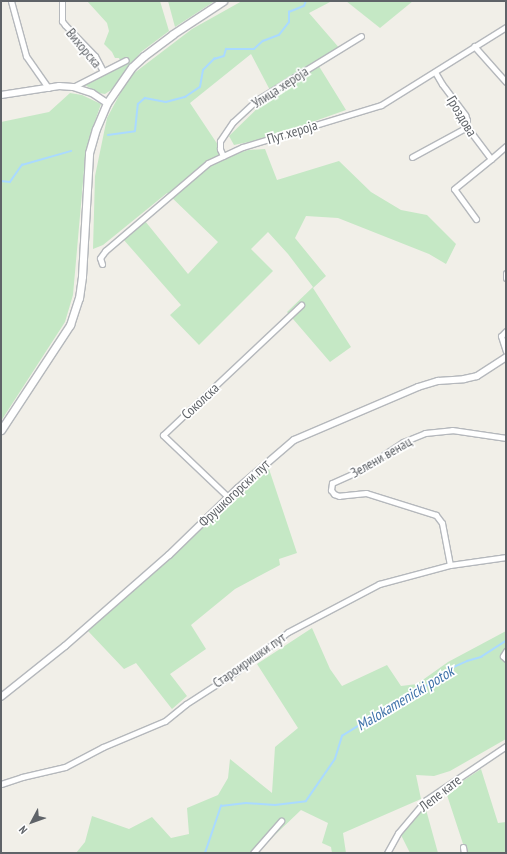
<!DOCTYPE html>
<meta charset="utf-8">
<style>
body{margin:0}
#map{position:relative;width:507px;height:854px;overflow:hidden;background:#f1efe8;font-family:"PT Sans Narrow",sans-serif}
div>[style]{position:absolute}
.green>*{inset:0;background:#c5e8c5}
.stream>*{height:1.5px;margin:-0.75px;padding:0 0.75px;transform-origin:0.75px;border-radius:0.75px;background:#aadaff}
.roads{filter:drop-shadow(1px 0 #b5b8bc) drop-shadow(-1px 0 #b5b8bc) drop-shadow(0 1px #b5b8bc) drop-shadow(0 -1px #b5b8bc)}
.minor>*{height:5px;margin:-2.5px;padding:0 2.5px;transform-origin:2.5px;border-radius:2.5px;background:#fff}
.tertiary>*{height:6px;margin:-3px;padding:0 3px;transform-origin:3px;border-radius:3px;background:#fff}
.secondary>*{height:7px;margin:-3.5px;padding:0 3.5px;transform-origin:3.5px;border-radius:3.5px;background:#fff}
span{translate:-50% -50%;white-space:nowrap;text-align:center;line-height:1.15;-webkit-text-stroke:3.5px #fff;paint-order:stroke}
.street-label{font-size:14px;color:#5f6368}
.water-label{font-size:15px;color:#4174aa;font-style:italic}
.frame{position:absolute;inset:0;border:2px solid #5f6368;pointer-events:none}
.north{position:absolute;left:12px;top:802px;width:40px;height:40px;-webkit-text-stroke:3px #fff;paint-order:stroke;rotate:229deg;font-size:11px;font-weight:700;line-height:16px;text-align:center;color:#5f6368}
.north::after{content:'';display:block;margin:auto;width:14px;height:18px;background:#5f6368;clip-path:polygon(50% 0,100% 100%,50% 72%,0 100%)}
</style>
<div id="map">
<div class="green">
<i style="clip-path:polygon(87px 1px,160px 1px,169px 31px,141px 52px,111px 90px,105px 94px,99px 93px,83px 84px,121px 63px,119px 58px,115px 58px,112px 52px,104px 44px,109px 31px,107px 23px)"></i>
<i style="clip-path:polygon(168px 1px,215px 1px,175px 27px)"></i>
<i style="clip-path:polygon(242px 1px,332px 1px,309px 13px,341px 50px,317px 63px,346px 110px,264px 139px,234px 145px,229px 136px,272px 94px,251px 54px,190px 103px,226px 157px,248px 150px,265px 149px,277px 180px,339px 161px,371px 192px,401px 210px,427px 215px,456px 244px,446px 264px,429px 254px,338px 218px,306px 216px,295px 238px,326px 276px,313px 288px,351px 347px,330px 362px,287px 312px,313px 287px,288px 254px,268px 232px,251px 249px,273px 271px,199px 345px,170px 315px,181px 305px,123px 239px,145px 221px,188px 274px,218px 242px,167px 193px,103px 245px,93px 249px,95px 176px,107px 118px,129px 77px,192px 29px)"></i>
<i style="clip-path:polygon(346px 1px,413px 1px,380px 28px)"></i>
<i style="clip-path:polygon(70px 93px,82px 95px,101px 104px,93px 127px,85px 159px,73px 295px,65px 322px,1px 421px,1px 122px,49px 112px)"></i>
<i style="clip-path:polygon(268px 466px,297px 553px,279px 559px,280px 565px,235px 589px,191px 625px,206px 649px,170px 674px,187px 696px,172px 709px,136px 663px,124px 669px,88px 631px,170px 558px)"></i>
<i style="clip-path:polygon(312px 628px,330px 669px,342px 686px,387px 665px,401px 686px,417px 684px,448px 662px,506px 631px,506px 739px,450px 771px,434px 776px,416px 775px,421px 799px,343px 833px,346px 853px,332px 853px,331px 847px,322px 843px,328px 823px,301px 810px,256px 853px,76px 853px,85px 842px,92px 816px,129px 829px,152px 817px,171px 838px,189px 834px,187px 808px,218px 795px,228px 778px,230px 759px,272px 793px,275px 747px,298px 728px,257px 664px)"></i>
<i style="clip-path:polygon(481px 769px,498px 823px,506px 822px,506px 853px,466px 853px,446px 792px)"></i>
<i style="clip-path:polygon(425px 806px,438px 853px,410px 853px,400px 833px,415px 812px)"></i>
</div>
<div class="stream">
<i style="left:108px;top:135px;width:27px;rotate:-8deg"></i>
<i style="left:135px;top:131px;width:27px;rotate:-84deg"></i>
<i style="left:138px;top:104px;width:9px;rotate:-41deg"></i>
<i style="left:145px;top:98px;width:21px;rotate:11deg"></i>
<i style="left:166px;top:102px;width:20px;rotate:-15deg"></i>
<i style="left:185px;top:97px;width:18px;rotate:-34deg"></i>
<i style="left:200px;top:87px;width:17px;rotate:-80deg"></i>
<i style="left:203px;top:70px;width:16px;rotate:-45deg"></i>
<i style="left:214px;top:59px;width:10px;rotate:-17deg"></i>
<i style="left:224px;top:56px;width:7px;rotate:-74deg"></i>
<i style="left:226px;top:49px;width:28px"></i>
<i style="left:254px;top:49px;width:12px;rotate:-42deg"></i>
<i style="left:263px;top:41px;width:17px;rotate:-21deg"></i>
<i style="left:279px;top:35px;width:16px;rotate:-52deg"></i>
<i style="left:289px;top:22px;width:10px;rotate:-90deg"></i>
<i style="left:289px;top:12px;width:16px;rotate:-22deg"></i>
<i style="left:304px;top:6px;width:5px;rotate:-68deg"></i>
<i style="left:1px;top:181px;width:9px;rotate:6deg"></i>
<i style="left:10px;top:182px;width:21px;rotate:-55deg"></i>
<i style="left:22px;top:165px;width:51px;rotate:-15.9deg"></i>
<i style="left:205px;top:853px;width:50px;rotate:-71.2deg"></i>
<i style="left:221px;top:806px;width:25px;rotate:-7deg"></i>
<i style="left:246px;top:803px;width:29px;rotate:4deg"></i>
<i style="left:275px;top:805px;width:31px;rotate:-7deg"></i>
<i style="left:306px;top:801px;width:51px;rotate:-55.4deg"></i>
<i style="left:335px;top:759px;width:24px;rotate:-73deg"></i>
<i style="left:342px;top:736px;width:22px;rotate:-32deg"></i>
<i style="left:361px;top:724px;width:13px;rotate:-18deg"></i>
<i style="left:373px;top:720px;width:21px;rotate:-41deg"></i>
<i style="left:389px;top:706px;width:15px;rotate:-11deg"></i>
<i style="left:404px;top:703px;width:54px;rotate:-37.5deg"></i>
<i style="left:447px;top:670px;width:22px;rotate:-24deg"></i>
<i style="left:467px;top:661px;width:15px;rotate:-16deg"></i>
<i style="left:481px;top:657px;width:30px;rotate:-33deg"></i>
</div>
<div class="roads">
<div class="minor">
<i style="left:11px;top:1px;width:57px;rotate:74.7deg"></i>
<i style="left:26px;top:56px;width:39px;rotate:55deg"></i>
<i style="left:62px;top:1px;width:20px;rotate:90deg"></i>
<i style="left:62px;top:21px;width:5px;rotate:53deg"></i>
<i style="left:65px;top:25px;width:43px;rotate:45.9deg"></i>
<i style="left:95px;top:56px;width:17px;rotate:62deg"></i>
<i style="left:474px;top:46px;width:48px;rotate:48.4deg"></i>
<i style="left:435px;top:72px;width:14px;rotate:60deg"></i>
<i style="left:442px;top:84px;width:39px;rotate:53deg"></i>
<i style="left:465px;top:115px;width:5px;rotate:68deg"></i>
<i style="left:467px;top:120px;width:7px;rotate:90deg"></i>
<i style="left:467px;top:127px;width:40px;rotate:53deg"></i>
<i style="left:491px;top:159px;width:20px;rotate:-41deg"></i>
<i style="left:73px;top:87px;width:59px;rotate:-27deg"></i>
<i style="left:223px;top:156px;width:8px;rotate:-113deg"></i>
<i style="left:220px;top:149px;width:8px;rotate:-90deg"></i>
<i style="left:220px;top:141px;width:23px;rotate:-56deg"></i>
<i style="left:233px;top:122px;width:33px;rotate:-43deg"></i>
<i style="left:257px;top:100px;width:122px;rotate:-31.6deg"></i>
<i style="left:412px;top:157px;width:63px;rotate:-28.6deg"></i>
<i style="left:476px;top:219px;width:37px;rotate:-126deg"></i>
<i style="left:454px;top:189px;width:48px;rotate:-39deg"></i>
<i style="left:102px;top:264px;width:6px;rotate:-108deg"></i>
<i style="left:100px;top:258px;width:9px;rotate:-54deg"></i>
<i style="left:105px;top:251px;width:135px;rotate:-40.5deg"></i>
<i style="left:208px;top:163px;width:38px;rotate:-25deg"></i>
<i style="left:243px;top:147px;width:144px;rotate:-16.9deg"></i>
<i style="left:381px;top:105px;width:147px;rotate:-32deg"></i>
<i style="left:506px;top:273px;width:5px;rotate:90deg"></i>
<i style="left:506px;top:331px;width:7px;rotate:135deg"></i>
<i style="left:501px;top:336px;width:16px;rotate:72deg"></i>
<i style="left:228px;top:497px;width:90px;rotate:-136.4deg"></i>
<i style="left:163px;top:435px;width:190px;rotate:-43.3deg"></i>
<i style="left:450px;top:565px;width:43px;rotate:-100.8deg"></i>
<i style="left:442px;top:523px;width:10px;rotate:-127deg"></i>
<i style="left:436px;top:515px;width:73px;rotate:-162.6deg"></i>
<i style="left:366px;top:493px;width:27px;rotate:174deg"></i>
<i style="left:339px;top:496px;width:5px;rotate:-158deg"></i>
<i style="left:334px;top:494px;width:5px;rotate:-127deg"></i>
<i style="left:331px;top:490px;width:7px;rotate:-82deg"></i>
<i style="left:332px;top:483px;width:30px;rotate:-24deg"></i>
<i style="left:359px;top:471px;width:53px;rotate:-33.4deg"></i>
<i style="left:403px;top:442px;width:24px;rotate:-22deg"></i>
<i style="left:425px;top:433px;width:27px;rotate:-6deg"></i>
<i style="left:452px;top:430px;width:55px;rotate:8.4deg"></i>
<i style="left:506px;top:651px;width:6px;rotate:121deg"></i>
<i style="left:503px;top:656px;width:4px;rotate:45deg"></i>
<i style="left:1px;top:784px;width:22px;rotate:-18deg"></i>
<i style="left:22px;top:777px;width:44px;rotate:-13.1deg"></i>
<i style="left:65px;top:767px;width:43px;rotate:-27.8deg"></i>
<i style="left:103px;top:747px;width:67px;rotate:-22.8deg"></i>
<i style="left:165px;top:721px;width:27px;rotate:-39deg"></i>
<i style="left:186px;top:704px;width:61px;rotate:-32.9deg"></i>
<i style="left:237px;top:671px;width:64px;rotate:-37.4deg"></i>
<i style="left:288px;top:632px;width:103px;rotate:-27.8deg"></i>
<i style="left:379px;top:584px;width:73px;rotate:-15deg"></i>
<i style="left:450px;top:565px;width:57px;rotate:-8.1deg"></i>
<i style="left:463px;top:847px;width:6px;rotate:81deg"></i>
<i style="left:253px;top:853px;width:43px;rotate:-48.8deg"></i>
<i style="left:387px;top:853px;width:23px;rotate:-61deg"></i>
<i style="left:398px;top:833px;width:43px;rotate:-49.7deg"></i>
<i style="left:426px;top:800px;width:97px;rotate:-34deg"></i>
</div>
<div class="tertiary">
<i style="left:1px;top:95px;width:59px;rotate:-8.8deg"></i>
<i style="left:59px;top:86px;width:14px;rotate:4deg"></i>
<i style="left:73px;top:87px;width:20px;rotate:18deg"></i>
<i style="left:92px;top:93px;width:18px;rotate:34deg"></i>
<i style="left:1px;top:697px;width:82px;rotate:-38.6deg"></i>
<i style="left:65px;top:646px;width:138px;rotate:-41.2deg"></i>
<i style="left:169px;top:555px;width:96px;rotate:-44.2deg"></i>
<i style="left:238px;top:488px;width:74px;rotate:-40.6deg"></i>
<i style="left:294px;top:440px;width:135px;rotate:-23.1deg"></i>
<i style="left:418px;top:387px;width:21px;rotate:-17deg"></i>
<i style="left:438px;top:381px;width:26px;rotate:-4deg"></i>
<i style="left:464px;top:379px;width:13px;rotate:-13deg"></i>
<i style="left:477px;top:376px;width:35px;rotate:-33deg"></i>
</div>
<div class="secondary">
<i style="left:1px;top:430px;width:126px;rotate:-56.7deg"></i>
<i style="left:70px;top:325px;width:28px;rotate:-72deg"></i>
<i style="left:79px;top:298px;width:22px;rotate:-82deg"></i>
<i style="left:82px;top:276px;width:123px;rotate:-86.7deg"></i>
<i style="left:89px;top:153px;width:25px;rotate:-74deg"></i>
<i style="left:96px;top:129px;width:28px;rotate:-67deg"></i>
<i style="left:107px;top:103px;width:44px;rotate:-55.2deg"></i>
<i style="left:132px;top:67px;width:16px;rotate:-43deg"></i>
<i style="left:144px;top:56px;width:36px;rotate:-37deg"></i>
<i style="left:173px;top:34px;width:60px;rotate:-33.4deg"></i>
</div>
</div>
<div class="street-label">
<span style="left:84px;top:48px;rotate:50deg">Вихорска</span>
<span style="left:280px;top:87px;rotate:-33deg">Улица хероја</span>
<span style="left:462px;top:116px;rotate:59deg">Гроздова</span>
<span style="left:292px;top:132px;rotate:-17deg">Пут хероја</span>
<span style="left:200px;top:401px;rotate:-43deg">Соколска</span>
<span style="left:381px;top:457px;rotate:-30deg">Зелени венац</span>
<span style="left:234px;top:493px;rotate:-43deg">Фрушкогорски пут</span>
<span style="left:249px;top:660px;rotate:-35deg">Староиришки пут</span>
<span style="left:440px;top:793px;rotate:-38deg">Лепе кате</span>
</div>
<div class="water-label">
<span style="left:405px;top:698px;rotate:-31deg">Malokamenicki potok</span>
</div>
<div class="frame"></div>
<div class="north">N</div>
</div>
